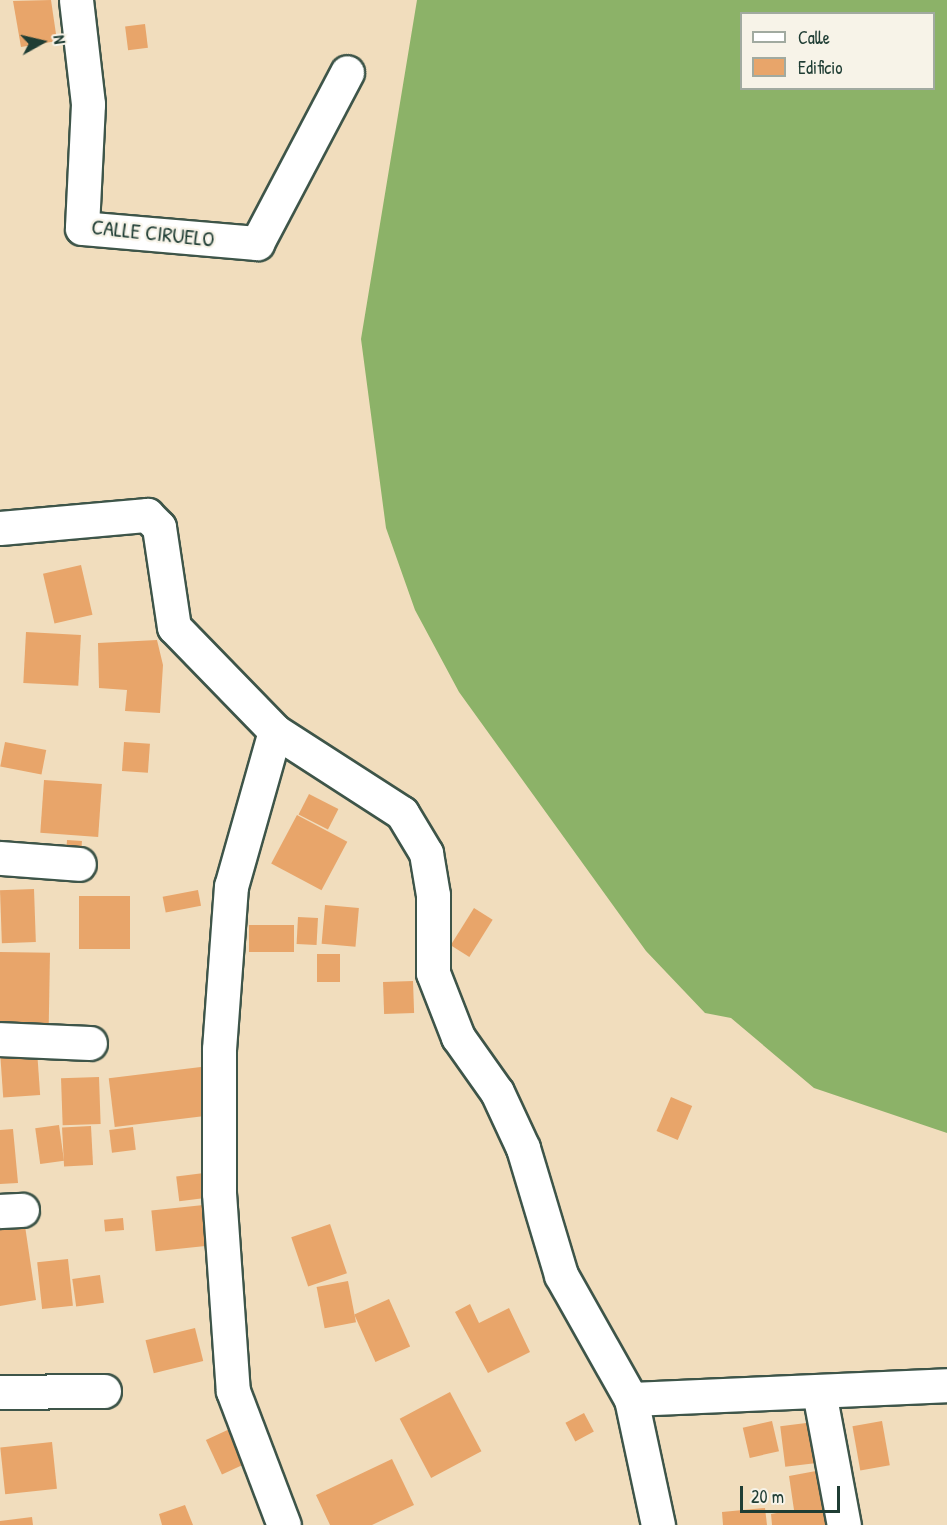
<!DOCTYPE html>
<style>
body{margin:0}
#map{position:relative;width:947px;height:1525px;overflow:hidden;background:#f1ddbd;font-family:"Patrick Hand",sans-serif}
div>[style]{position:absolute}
.forest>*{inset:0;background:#8cb268}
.building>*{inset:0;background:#e8a56a;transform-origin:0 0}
.roads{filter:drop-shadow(2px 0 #3e5549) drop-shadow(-2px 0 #3e5549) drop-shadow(0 2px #3e5549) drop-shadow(0 -2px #3e5549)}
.minor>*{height:33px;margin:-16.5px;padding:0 16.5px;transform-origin:16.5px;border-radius:16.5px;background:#fff}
span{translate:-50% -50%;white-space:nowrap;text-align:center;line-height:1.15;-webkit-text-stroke:4.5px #f7f3e8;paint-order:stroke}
.street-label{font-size:22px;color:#1f3d34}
.legend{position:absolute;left:740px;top:12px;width:195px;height:78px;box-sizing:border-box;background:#f7f3e8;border:2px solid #a1aaa0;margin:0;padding:8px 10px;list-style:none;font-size:18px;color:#1f3d34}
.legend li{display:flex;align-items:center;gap:12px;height:30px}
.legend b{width:30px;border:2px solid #a1aaa0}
.north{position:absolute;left:12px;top:12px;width:60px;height:60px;-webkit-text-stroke:4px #f7f3e8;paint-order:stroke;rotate:82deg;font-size:16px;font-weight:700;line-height:24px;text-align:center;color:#1f3d34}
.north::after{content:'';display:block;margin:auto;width:21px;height:27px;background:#1f3d34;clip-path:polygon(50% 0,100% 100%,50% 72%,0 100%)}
.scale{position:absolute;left:740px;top:1486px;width:100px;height:27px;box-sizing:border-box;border:3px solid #1f3d34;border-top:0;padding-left:8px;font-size:18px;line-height:21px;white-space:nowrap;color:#1f3d34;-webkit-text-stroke:4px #f7f3e8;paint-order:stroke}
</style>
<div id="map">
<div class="forest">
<i style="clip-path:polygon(evenodd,417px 0,947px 0,947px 1133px,814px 1088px,731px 1018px,705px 1013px,646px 951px,459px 692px,415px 610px,386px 528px,361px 339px,417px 0,742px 14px,934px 14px,934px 88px,742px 88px,742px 14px)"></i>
</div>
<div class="building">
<i style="clip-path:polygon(51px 0,57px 41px,21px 47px,13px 1px)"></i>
<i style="left:145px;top:24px;width:24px;height:20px;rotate:83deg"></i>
<i style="left:81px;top:565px;width:51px;height:39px;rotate:77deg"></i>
<i style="left:26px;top:632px;width:55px;height:51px;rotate:3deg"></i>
<i style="clip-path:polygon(157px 640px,163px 665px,160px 713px,125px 711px,127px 690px,99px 688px,98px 643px)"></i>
<i style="left:5px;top:742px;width:42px;height:25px;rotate:11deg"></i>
<i style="left:124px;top:742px;width:26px;height:29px;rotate:4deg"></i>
<i style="left:44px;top:780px;width:58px;height:53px;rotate:4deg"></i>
<i style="left:309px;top:794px;width:33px;height:23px;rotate:27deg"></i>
<i style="left:297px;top:815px;width:57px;height:55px;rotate:28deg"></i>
<i style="left:67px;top:840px;width:15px;height:11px;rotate:4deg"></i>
<i style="left:34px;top:889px;width:53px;height:34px;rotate:88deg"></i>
<i style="left:198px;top:890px;width:16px;height:36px;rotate:79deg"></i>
<i style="left:79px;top:896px;width:51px;height:53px"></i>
<i style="left:325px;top:905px;width:34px;height:39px;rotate:5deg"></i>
<i style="left:474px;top:908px;width:22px;height:44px;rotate:32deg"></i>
<i style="left:298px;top:917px;width:20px;height:27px;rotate:3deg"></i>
<i style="left:249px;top:925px;width:45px;height:27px"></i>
<i style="left:0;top:952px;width:50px;height:79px;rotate:1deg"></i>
<i style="left:317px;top:954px;width:23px;height:28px"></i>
<i style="left:413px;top:981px;width:32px;height:30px;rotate:88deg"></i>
<i style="left:37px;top:1050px;width:45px;height:37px;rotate:86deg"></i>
<i style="left:209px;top:1066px;width:49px;height:101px;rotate:83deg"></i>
<i style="left:99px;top:1077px;width:47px;height:38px;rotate:88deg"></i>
<i style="left:671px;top:1097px;width:23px;height:37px;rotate:23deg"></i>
<i style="left:59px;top:1125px;width:36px;height:24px;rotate:82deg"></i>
<i style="left:91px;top:1126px;width:39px;height:29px;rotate:87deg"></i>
<i style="left:133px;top:1127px;width:23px;height:24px;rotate:83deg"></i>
<i style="clip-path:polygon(13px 1129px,18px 1183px,0 1184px,0 1130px)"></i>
<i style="left:204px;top:1173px;width:25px;height:28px;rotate:83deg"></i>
<i style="left:213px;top:1204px;width:41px;height:62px;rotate:84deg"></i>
<i style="left:123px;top:1218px;width:12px;height:19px;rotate:85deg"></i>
<i style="left:330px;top:1224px;width:52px;height:41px;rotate:71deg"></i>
<i style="clip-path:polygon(25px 1226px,36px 1300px,0 1306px,0 1229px)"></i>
<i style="left:68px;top:1259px;width:47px;height:31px;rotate:84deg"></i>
<i style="left:100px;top:1275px;width:28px;height:28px;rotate:82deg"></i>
<i style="left:348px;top:1281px;width:42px;height:32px;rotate:79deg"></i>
<i style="left:389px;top:1299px;width:52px;height:38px;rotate:66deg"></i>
<i style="clip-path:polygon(470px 1304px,479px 1323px,509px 1308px,530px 1352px,488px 1373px,455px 1312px)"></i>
<i style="left:195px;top:1328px;width:34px;height:51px;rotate:76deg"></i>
<i style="left:450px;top:1392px;width:67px;height:57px;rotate:62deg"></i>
<i style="left:584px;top:1413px;width:21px;height:21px;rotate:62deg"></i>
<i style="left:772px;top:1421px;width:31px;height:30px;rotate:77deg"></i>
<i style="left:882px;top:1421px;width:45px;height:30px;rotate:80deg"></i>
<i style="left:814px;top:1422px;width:41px;height:34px;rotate:83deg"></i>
<i style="left:234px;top:1427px;width:38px;height:31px;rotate:65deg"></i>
<i style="left:52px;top:1442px;width:47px;height:52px;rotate:84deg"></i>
<i style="clip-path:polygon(392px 1459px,414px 1505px,372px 1525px,330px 1525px,316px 1495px)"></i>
<i style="clip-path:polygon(816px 1471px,826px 1525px,772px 1525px,771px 1514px,794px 1510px,789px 1476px)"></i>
<i style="clip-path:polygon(185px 1505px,193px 1525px,162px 1525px,159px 1514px)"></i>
<i style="clip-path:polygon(765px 1508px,767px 1525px,723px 1525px,722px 1512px)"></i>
<i style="clip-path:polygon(32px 1517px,33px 1525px,0 1525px,0 1521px)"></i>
</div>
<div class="roads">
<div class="minor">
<i style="left:76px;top:0;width:105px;rotate:83.4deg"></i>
<i style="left:88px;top:104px;width:124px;rotate:92.8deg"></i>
<i style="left:82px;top:228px;width:176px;rotate:4.9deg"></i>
<i style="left:257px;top:243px;width:193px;rotate:-62.2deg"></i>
<i style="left:0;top:528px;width:148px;rotate:-5.1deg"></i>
<i style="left:147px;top:515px;width:17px;rotate:45deg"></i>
<i style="left:159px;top:527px;width:101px;rotate:81.5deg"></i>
<i style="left:174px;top:627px;width:145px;rotate:45.8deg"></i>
<i style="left:275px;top:731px;width:151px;rotate:32.8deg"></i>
<i style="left:402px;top:813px;width:47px;rotate:59deg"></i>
<i style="left:426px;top:853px;width:43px;rotate:80.5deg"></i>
<i style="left:433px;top:895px;width:78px;rotate:90deg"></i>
<i style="left:433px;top:973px;width:69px;rotate:68.7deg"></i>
<i style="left:458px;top:1037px;width:67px;rotate:54.7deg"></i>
<i style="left:497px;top:1092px;width:62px;rotate:65.1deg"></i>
<i style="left:523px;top:1148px;width:133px;rotate:73.3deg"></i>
<i style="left:561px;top:1275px;width:142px;rotate:60.6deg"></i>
<i style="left:631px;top:1399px;width:129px;rotate:77.9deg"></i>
<i style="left:275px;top:731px;width:161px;rotate:105.8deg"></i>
<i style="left:231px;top:886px;width:163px;rotate:94.2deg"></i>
<i style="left:219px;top:1049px;width:144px;rotate:90deg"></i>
<i style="left:219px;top:1193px;width:198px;rotate:86deg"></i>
<i style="left:233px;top:1391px;width:143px;rotate:69.2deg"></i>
<i style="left:0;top:858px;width:79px;rotate:4.3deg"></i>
<i style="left:0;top:1039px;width:90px;rotate:2.5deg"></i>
<i style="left:0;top:1211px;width:22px;rotate:-3deg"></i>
<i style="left:0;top:1392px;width:104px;rotate:-0.6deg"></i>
<i style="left:819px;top:1392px;width:135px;rotate:79.4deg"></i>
<i style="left:631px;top:1399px;width:316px;rotate:-2.5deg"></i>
</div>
</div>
<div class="street-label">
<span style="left:153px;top:233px;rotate:6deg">CALLE CIRUELO</span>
</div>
<ul class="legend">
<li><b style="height:8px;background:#fff"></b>Calle</li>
<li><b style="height:16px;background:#e8a56a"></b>Edificio</li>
</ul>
<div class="north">N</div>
<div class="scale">20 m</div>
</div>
